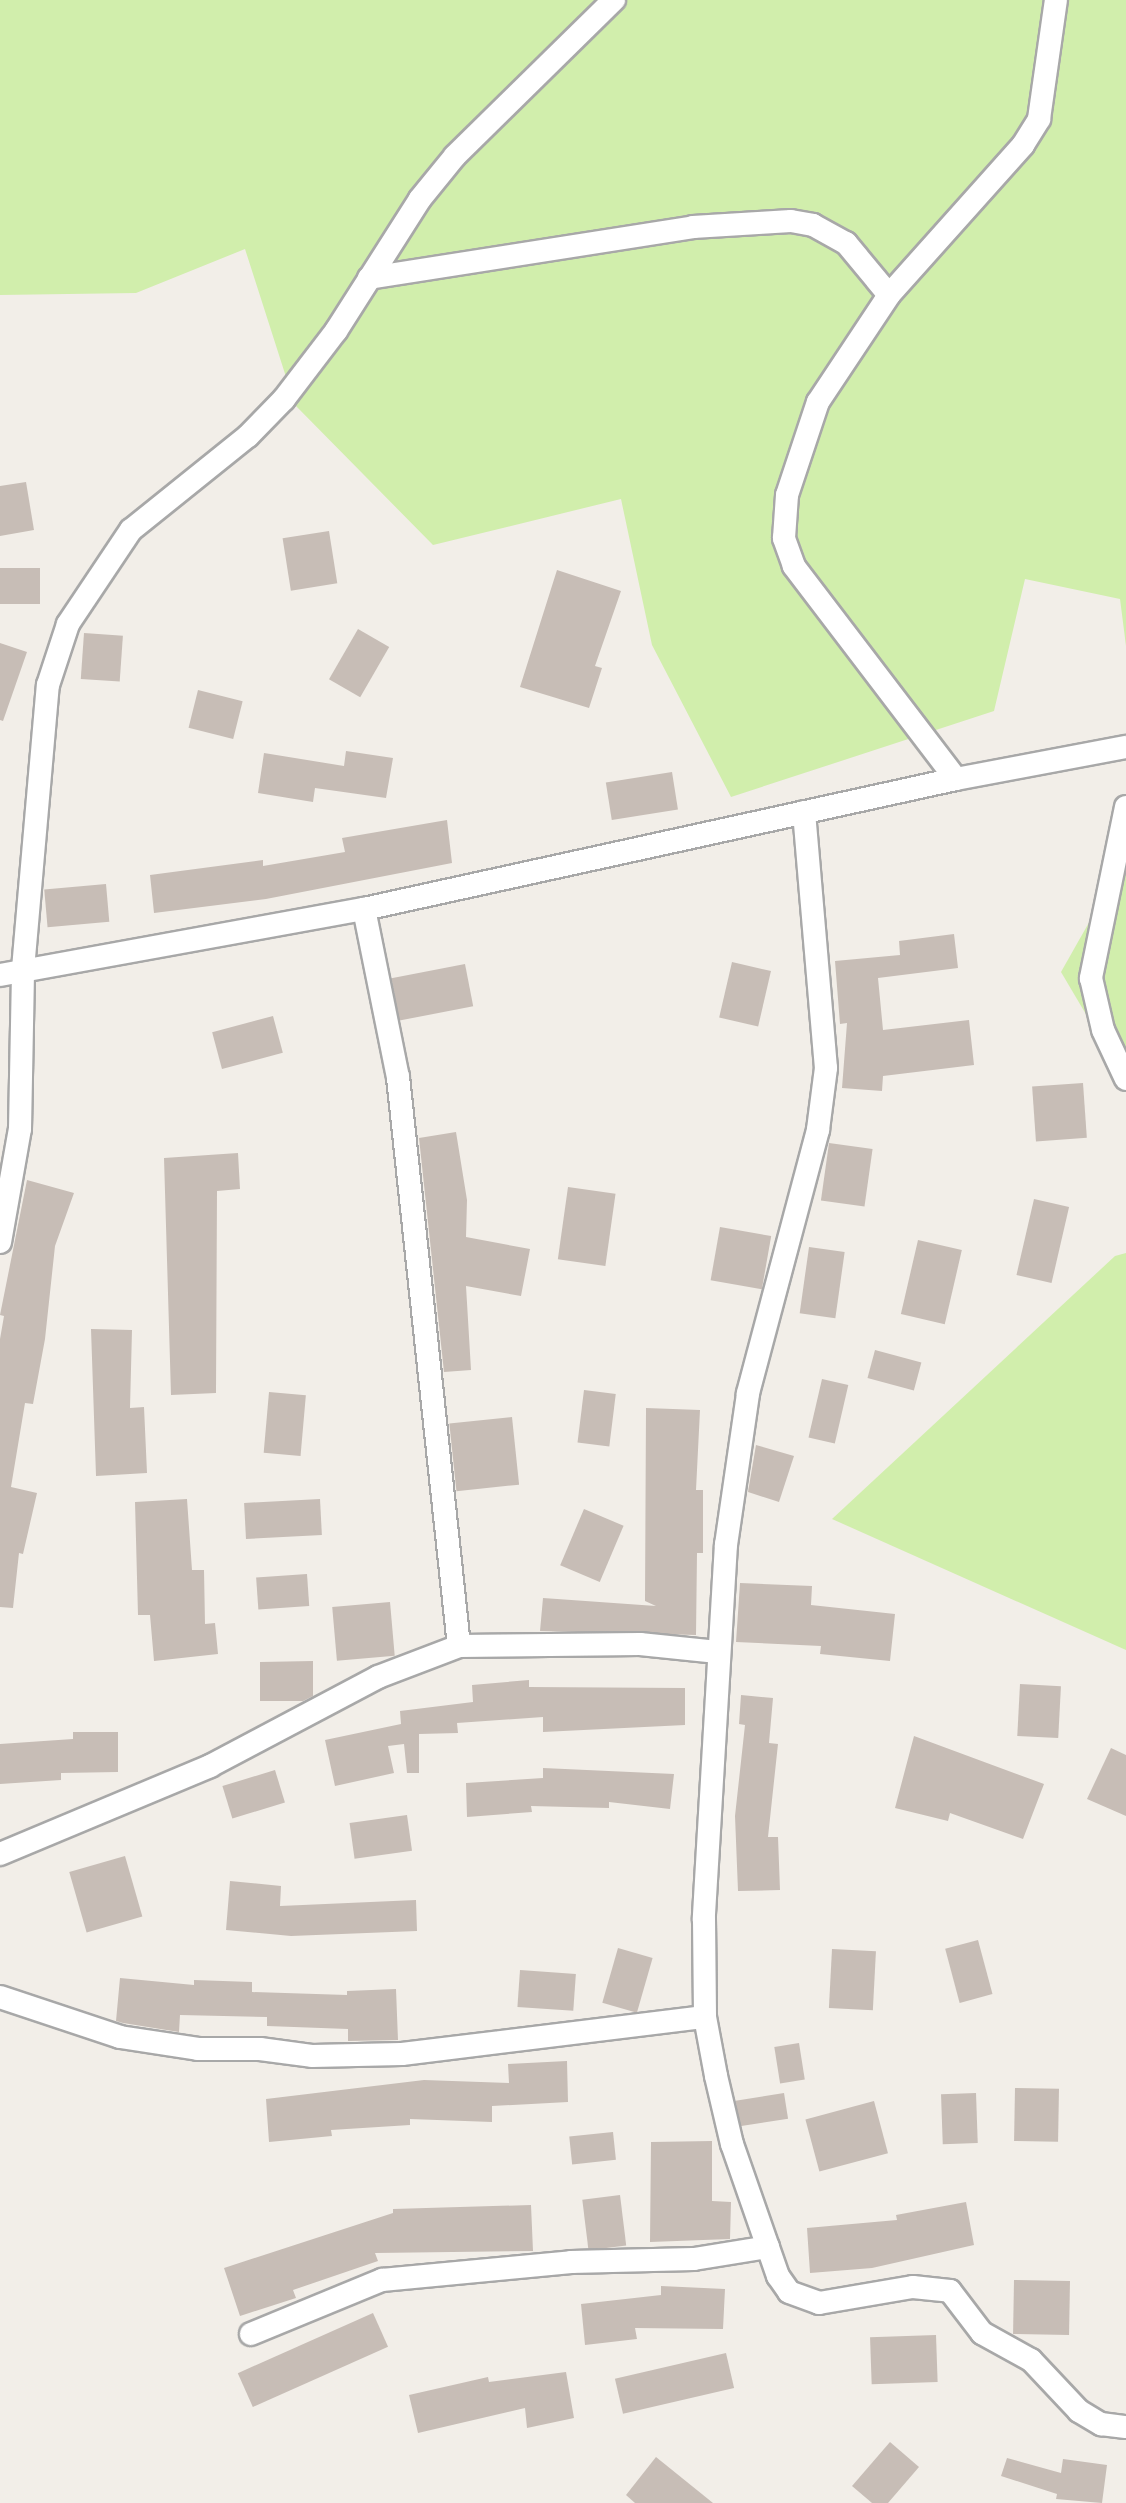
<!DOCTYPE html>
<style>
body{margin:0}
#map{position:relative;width:1126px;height:2503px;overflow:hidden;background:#f2eee8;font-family:"Sofia Sans Condensed",sans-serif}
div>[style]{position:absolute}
.grass>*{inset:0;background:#d1eeac}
.building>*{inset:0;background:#c7bdb6;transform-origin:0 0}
.roads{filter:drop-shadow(2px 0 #a8a8a8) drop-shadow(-2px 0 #a8a8a8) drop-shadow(0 2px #a8a8a8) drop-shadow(0 -2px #a8a8a8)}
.street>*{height:22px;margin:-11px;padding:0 11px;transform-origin:11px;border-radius:11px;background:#fff}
span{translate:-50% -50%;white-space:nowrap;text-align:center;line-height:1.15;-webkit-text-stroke:6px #fff;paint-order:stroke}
</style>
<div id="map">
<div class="grass">
<i style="clip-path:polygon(0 0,1126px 0,1126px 646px,1120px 599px,1025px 579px,994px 711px,731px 797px,652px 645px,621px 499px,433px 545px,295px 405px,245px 249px,136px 293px,0 295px)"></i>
<i style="clip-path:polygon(1126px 857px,1126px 1082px,1061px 972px)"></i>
<i style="clip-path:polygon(1126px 1253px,1126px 1650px,832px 1519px,1115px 1256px)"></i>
</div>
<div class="building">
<i style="clip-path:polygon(26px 482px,34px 530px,0 536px,0 486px)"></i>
<i style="left:329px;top:531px;width:53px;height:47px;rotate:81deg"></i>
<i style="left:0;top:568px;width:40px;height:36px"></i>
<i style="clip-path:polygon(557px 570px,621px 591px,595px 666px,602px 668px,589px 708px,520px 687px)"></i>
<i style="left:358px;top:629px;width:36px;height:58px;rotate:30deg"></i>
<i style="left:84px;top:633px;width:39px;height:46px;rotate:4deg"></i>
<i style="clip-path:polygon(0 643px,27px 652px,3px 721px,0 720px)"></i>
<i style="left:198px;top:690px;width:46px;height:39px;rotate:14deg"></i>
<i style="clip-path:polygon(346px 751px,393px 758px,386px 798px,315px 788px,313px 802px,258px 793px,264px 753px,344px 766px)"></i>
<i style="left:672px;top:772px;width:38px;height:67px;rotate:81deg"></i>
<i style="clip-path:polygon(447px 820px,452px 863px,266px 899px,154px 913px,150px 875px,263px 860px,263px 866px,345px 852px,342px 838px)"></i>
<i style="left:106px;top:884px;width:38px;height:62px;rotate:85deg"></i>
<i style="clip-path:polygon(954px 934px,958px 968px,878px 978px,883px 1030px,969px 1020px,974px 1065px,883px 1076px,882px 1091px,842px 1088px,847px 1023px,840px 1024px,835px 961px,900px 955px,899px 941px)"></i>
<i style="left:732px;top:962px;width:40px;height:57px;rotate:13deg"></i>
<i style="left:465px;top:964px;width:43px;height:75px;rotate:79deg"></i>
<i style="left:273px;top:1016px;width:38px;height:63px;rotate:75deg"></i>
<i style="left:1083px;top:1083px;width:55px;height:51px;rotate:86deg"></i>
<i style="clip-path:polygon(456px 1132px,467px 1200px,466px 1237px,530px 1249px,521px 1296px,466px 1286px,471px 1370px,444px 1372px,419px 1138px)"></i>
<i style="left:829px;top:1143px;width:44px;height:58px;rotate:8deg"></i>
<i style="clip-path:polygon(238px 1153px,240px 1189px,217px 1191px,216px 1393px,171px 1395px,164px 1158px)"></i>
<i style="clip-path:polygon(27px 1180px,74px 1193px,55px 1246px,45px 1339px,33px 1404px,25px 1403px,11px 1487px,37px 1493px,23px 1554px,19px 1553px,13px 1608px,0 1607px,0 1339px,4px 1316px,0 1315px)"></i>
<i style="left:568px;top:1187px;width:48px;height:73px;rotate:8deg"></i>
<i style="left:1034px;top:1199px;width:36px;height:78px;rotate:13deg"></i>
<i style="left:720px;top:1227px;width:52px;height:54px;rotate:10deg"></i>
<i style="left:918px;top:1240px;width:45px;height:76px;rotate:13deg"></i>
<i style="left:809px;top:1247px;width:36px;height:67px;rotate:8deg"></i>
<i style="clip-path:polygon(91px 1329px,132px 1330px,130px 1408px,144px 1407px,147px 1473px,96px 1476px)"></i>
<i style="left:875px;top:1350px;width:48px;height:29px;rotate:15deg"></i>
<i style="left:822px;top:1379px;width:27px;height:60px;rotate:13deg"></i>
<i style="left:584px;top:1390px;width:32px;height:53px;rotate:7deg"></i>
<i style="left:269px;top:1392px;width:37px;height:61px;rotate:5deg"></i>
<i style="clip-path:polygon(646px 1408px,700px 1410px,696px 1490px,703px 1490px,703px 1553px,697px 1553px,696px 1635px,540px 1631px,543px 1598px,656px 1606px,645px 1601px)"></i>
<i style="left:512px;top:1417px;width:68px;height:63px;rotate:84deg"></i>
<i style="clip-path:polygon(756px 1445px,794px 1456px,779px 1502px,748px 1492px)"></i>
<i style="clip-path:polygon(187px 1499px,192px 1570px,204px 1570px,205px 1624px,215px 1623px,218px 1654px,154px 1661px,150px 1615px,138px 1615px,135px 1502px)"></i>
<i style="left:320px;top:1499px;width:36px;height:76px;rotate:87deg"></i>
<i style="left:584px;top:1509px;width:43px;height:61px;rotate:23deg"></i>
<i style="left:307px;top:1574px;width:32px;height:51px;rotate:86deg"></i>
<i style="clip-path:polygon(740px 1583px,812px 1586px,811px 1605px,895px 1614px,890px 1661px,820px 1654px,821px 1646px,736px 1642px)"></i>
<i style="left:390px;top:1602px;width:54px;height:58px;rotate:85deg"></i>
<i style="clip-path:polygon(313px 1661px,313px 1696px,303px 1701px,260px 1701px,260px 1662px)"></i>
<i style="clip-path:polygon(529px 1680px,529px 1687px,685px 1688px,685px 1725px,543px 1732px,543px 1717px,457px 1723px,458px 1733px,419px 1734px,419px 1773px,407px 1773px,404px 1744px,388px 1746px,394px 1773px,335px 1786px,325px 1740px,401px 1724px,400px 1711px,473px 1702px,472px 1685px)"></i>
<i style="left:1020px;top:1684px;width:41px;height:52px;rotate:3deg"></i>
<i style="clip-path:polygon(741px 1695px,773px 1698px,769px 1743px,778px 1744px,768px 1837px,778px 1837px,780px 1890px,738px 1891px,735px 1816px,745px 1725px,739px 1724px)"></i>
<i style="clip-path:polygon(73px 1732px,118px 1732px,118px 1772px,61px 1773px,61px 1780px,0 1784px,0 1744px,73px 1739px)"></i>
<i style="clip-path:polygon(914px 1736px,1044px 1784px,1023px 1839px,950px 1813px,948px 1821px,895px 1808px)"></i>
<i style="clip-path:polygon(1111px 1748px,1126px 1755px,1126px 1816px,1087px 1799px)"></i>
<i style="clip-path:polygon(543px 1768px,674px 1774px,670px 1809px,609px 1802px,609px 1808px,531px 1806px,532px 1812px,467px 1817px,466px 1783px,543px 1778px)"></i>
<i style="left:275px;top:1770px;width:34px;height:55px;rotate:73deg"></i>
<i style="left:407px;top:1815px;width:36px;height:58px;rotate:82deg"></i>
<i style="left:125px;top:1856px;width:63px;height:58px;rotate:74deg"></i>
<i style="clip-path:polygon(230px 1881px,281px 1886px,280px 1906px,416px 1900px,417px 1931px,291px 1936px,226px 1930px)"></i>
<i style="left:978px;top:1940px;width:56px;height:34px;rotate:75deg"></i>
<i style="left:618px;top:1948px;width:36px;height:57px;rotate:16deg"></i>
<i style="left:832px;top:1949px;width:44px;height:59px;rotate:3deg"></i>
<i style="left:520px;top:1970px;width:56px;height:37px;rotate:4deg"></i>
<i style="clip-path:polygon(120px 1978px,194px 1985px,194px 1980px,252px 1982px,252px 1992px,347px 1995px,347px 1991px,396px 1989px,398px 2040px,348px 2041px,348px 2029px,267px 2026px,267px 2017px,180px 2015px,179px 2032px,123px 2023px,116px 2021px)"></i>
<i style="left:799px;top:2043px;width:37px;height:25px;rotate:81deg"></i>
<i style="clip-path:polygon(567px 2061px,568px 2102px,492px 2106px,492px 2122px,410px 2119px,410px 2125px,331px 2130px,332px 2136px,269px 2142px,266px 2099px,424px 2080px,509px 2083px,508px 2064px)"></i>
<i style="left:1015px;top:2088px;width:44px;height:53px;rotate:1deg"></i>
<i style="left:784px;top:2093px;width:26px;height:49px;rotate:81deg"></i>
<i style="left:976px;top:2093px;width:50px;height:35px;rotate:88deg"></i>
<i style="left:874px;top:2101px;width:54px;height:71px;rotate:75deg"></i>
<i style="left:613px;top:2132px;width:28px;height:44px;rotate:84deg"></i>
<i style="clip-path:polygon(712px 2141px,712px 2201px,731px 2202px,730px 2239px,650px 2242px,651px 2142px)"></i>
<i style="left:620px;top:2195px;width:51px;height:38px;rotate:83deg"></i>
<i style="clip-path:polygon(966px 2202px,974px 2245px,872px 2268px,810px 2273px,807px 2228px,897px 2220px,896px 2215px)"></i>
<i style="clip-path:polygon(531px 2205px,533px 2251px,375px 2253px,378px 2261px,293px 2290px,296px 2298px,240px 2316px,224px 2268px,393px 2213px,393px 2209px)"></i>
<i style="left:1014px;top:2280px;width:56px;height:54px;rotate:1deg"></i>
<i style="clip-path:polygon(661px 2286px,725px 2289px,723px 2329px,635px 2328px,637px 2339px,585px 2345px,581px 2304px,661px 2295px)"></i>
<i style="left:373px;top:2313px;width:37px;height:148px;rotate:66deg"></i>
<i style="left:936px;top:2335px;width:47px;height:66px;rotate:88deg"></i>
<i style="left:726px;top:2353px;width:36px;height:114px;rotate:77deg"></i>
<i style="clip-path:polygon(566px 2372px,574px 2418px,527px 2428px,525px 2408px,418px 2433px,409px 2395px,488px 2377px,489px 2382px)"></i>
<i style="clip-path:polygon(890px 2442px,919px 2467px,888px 2503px,872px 2503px,852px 2486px)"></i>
<i style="clip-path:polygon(656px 2457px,713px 2503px,635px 2503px,626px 2495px)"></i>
<i style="clip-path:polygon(1007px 2458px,1061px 2473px,1063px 2459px,1107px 2465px,1102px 2503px,1056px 2499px,1057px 2494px,1001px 2476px)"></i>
</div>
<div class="roads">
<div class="street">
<i style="left:369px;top:278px;width:328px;rotate:-8.9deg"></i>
<i style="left:693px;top:227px;width:98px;rotate:-3.5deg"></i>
<i style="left:791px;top:221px;width:22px;rotate:10deg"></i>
<i style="left:813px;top:225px;width:38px;rotate:29deg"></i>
<i style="left:846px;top:243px;width:67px;rotate:50.4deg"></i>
<i style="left:956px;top:779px;width:268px;rotate:-127.3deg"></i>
<i style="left:794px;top:566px;width:30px;rotate:-110deg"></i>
<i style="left:784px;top:538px;width:43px;rotate:-86deg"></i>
<i style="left:787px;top:495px;width:98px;rotate:-71.6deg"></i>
<i style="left:818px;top:402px;width:128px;rotate:-56.4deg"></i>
<i style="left:889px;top:295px;width:201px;rotate:-48.2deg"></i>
<i style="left:1023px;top:145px;width:31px;rotate:-58deg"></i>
<i style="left:1039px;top:119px;width:120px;rotate:-81.9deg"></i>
<i style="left:1126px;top:807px;width:175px;rotate:101.6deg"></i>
<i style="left:1091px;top:978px;width:53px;rotate:77deg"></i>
<i style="left:1103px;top:1030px;width:54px;rotate:64.9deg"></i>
<i style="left:804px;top:812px;width:257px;rotate:85.1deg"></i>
<i style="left:826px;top:1068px;width:63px;rotate:97.4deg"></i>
<i style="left:818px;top:1130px;width:273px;rotate:104.9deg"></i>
<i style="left:748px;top:1394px;width:152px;rotate:98.3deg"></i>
<i style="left:726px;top:1544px;width:376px;rotate:93.4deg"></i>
<i style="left:704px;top:1919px;width:98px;rotate:89.4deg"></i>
<i style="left:705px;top:2017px;width:60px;rotate:79.4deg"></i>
<i style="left:716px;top:2076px;width:70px;rotate:76.8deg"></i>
<i style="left:732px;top:2144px;width:140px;rotate:70.8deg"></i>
<i style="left:778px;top:2276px;width:19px;rotate:55deg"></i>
<i style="left:789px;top:2292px;width:32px;rotate:20deg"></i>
<i style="left:819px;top:2303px;width:95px;rotate:-9.7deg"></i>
<i style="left:913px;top:2287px;width:37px;rotate:6deg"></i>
<i style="left:950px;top:2291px;width:53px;rotate:52.7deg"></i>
<i style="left:982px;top:2333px;width:56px;rotate:28.9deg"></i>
<i style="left:1031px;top:2360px;width:70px;rotate:46.7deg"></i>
<i style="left:1079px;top:2411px;width:26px;rotate:31deg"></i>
<i style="left:1101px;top:2424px;width:25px;rotate:7deg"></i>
<i style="left:364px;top:909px;width:171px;rotate:78.6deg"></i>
<i style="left:398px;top:1077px;width:572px;rotate:83.88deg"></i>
<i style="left:0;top:975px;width:370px;rotate:-10.3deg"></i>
<i style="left:364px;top:909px;width:606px;rotate:-12.39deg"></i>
<i style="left:956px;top:779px;width:173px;rotate:-10.7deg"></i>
<i style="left:0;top:1242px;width:115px;rotate:-80deg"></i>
<i style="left:20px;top:1129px;width:160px;rotate:-88.9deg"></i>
<i style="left:23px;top:969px;width:285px;rotate:-85deg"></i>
<i style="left:48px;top:685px;width:64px;rotate:-71.8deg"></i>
<i style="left:68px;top:624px;width:113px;rotate:-56.2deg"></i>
<i style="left:131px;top:530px;width:150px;rotate:-38.8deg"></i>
<i style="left:248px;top:436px;width:52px;rotate:-45.8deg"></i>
<i style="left:284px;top:399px;width:86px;rotate:-52.6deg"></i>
<i style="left:336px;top:331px;width:156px;rotate:-57.5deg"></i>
<i style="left:420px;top:199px;width:55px;rotate:-50.9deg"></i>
<i style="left:455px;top:156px;width:223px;rotate:-44.5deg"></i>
<i style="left:0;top:1854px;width:228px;rotate:-22.7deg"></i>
<i style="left:210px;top:1766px;width:190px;rotate:-27.9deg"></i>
<i style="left:378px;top:1677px;width:87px;rotate:-20.9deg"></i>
<i style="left:459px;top:1646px;width:181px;rotate:-0.6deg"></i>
<i style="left:640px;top:1644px;width:78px;rotate:5.9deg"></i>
<i style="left:0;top:1997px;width:126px;rotate:18.4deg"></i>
<i style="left:120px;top:2037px;width:79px;rotate:8.7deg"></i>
<i style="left:198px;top:2049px;width:62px"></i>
<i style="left:260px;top:2049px;width:52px;rotate:7.7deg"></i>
<i style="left:312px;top:2056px;width:90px;rotate:-1.3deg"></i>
<i style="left:402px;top:2054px;width:305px;rotate:-7deg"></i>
<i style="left:251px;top:2334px;width:142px;rotate:-22.4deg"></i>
<i style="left:382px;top:2280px;width:190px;rotate:-5.4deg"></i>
<i style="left:571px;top:2262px;width:123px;rotate:-1.4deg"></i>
<i style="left:694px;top:2259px;width:75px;rotate:-9.2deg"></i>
</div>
</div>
</div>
